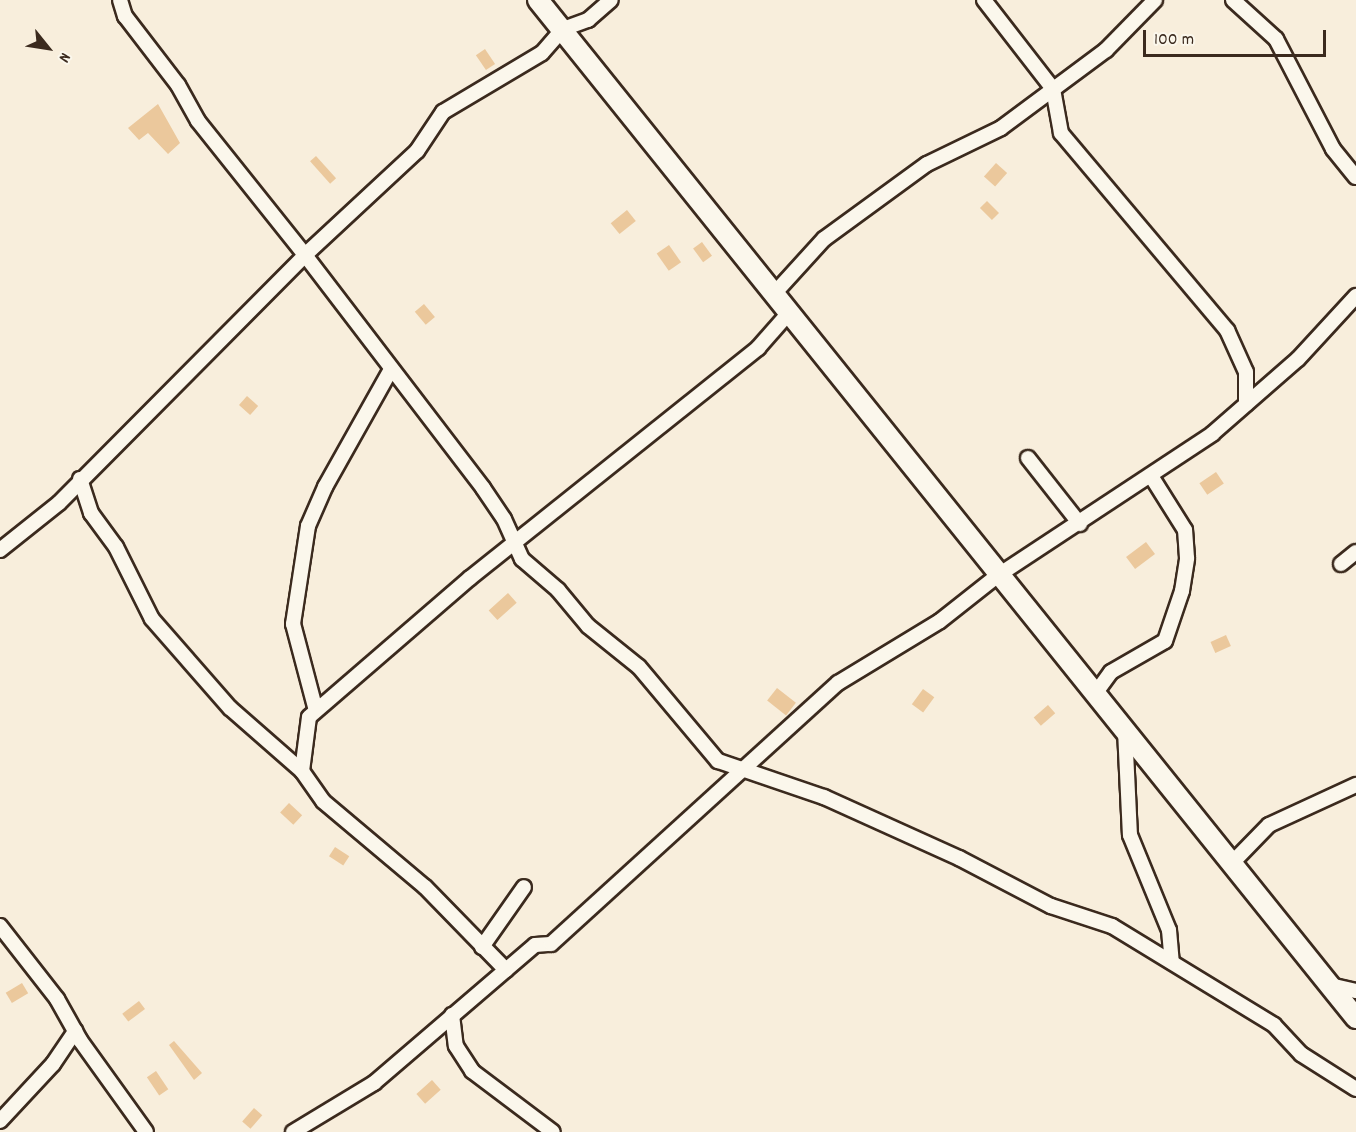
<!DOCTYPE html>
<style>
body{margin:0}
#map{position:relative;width:1356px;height:1132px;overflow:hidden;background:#f8eedc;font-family:Dekko,sans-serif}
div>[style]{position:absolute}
.building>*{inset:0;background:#ebc89c;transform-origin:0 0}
.roads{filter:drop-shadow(2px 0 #3b2a1e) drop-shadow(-2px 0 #3b2a1e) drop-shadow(0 2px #3b2a1e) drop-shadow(0 -2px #3b2a1e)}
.minor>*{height:14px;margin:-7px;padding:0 7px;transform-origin:7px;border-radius:7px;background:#fbf7ec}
.secondary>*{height:20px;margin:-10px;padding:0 10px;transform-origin:10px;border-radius:10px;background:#fbf7ec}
span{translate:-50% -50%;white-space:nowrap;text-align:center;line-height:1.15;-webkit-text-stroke:6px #fbf7ec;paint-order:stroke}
.north{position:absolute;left:18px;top:18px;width:60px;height:60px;-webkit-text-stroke:4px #fbf7ec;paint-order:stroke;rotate:120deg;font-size:16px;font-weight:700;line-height:24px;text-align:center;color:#3b2a1e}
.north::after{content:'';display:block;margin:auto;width:21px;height:27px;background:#3b2a1e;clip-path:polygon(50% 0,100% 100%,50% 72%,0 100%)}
.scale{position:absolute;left:1143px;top:30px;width:183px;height:27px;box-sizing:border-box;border:3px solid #3b2a1e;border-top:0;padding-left:8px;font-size:18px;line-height:21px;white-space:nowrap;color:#3b2a1e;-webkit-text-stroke:4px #fbf7ec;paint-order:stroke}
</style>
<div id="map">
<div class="building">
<i style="left:485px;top:49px;width:18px;height:11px;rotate:56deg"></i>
<i style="clip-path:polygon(158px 104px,180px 143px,168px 154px,148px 133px,139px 140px,128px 128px)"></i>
<i style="left:316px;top:156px;width:30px;height:8px;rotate:48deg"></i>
<i style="left:996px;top:163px;width:15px;height:18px;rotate:42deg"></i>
<i style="left:987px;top:201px;width:17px;height:10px;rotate:45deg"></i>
<i style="left:627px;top:210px;width:14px;height:21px;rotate:51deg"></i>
<i style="left:702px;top:242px;width:17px;height:11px;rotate:54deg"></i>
<i style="left:669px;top:245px;width:21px;height:15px;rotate:55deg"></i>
<i style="left:424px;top:304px;width:17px;height:12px;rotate:50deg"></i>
<i style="left:247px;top:396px;width:15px;height:12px;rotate:42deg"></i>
<i style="left:1216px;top:472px;width:14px;height:20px;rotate:56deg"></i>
<i style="left:1146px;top:542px;width:15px;height:25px;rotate:53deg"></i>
<i style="left:508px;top:593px;width:13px;height:26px;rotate:48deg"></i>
<i style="left:1226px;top:635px;width:12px;height:17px;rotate:66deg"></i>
<i style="left:777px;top:688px;width:24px;height:16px;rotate:38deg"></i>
<i style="left:923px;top:689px;width:14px;height:19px;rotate:36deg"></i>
<i style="left:1048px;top:705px;width:11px;height:19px;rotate:49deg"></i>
<i style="left:289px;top:803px;width:18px;height:13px;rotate:43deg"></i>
<i style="left:335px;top:847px;width:17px;height:11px;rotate:33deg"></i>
<i style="left:22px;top:983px;width:12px;height:19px;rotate:59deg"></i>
<i style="left:139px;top:1001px;width:10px;height:21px;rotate:53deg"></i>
<i style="clip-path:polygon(174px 1041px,202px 1073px,194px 1080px,169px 1045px)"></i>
<i style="left:156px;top:1071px;width:22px;height:11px;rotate:56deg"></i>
<i style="left:432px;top:1080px;width:13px;height:21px;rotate:48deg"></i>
<i style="left:254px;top:1108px;width:11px;height:18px;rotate:41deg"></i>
</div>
<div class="roads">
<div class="minor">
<i style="left:120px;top:0;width:17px;rotate:73deg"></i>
<i style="left:125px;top:16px;width:87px;rotate:52.5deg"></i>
<i style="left:178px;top:85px;width:41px;rotate:60.9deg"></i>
<i style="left:198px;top:121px;width:171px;rotate:51.4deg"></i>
<i style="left:305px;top:255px;width:153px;rotate:-42.9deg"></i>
<i style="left:417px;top:151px;width:47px;rotate:-56.3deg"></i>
<i style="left:443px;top:112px;width:115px;rotate:-30.8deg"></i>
<i style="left:542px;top:53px;width:32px;rotate:-49deg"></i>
<i style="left:563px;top:29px;width:27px;rotate:-20deg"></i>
<i style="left:588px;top:20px;width:30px;rotate:-41deg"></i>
<i style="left:984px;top:0;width:113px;rotate:52.2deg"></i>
<i style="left:1053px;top:89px;width:45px;rotate:79.7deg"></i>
<i style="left:1061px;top:133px;width:258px;rotate:49.9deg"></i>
<i style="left:1227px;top:330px;width:46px;rotate:65.7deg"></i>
<i style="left:1246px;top:372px;width:32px;rotate:90deg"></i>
<i style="left:1233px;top:0;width:58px;rotate:42.2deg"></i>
<i style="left:1276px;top:39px;width:124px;rotate:62.6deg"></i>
<i style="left:1333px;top:149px;width:36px;rotate:51deg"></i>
<i style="left:773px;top:295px;width:76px;rotate:-47.7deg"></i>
<i style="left:824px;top:239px;width:127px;rotate:-36.1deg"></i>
<i style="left:927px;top:164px;width:82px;rotate:-25.9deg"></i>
<i style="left:1001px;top:128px;width:131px;rotate:-36.6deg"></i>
<i style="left:1106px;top:50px;width:70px;rotate:-45.6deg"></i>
<i style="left:1028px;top:458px;width:84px;rotate:51.8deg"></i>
<i style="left:80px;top:479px;width:36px;rotate:72deg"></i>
<i style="left:91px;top:513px;width:42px;rotate:53.7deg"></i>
<i style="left:116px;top:547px;width:80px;rotate:63.4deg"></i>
<i style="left:152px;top:619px;width:118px;rotate:48.8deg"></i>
<i style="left:230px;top:708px;width:96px;rotate:41.2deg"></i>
<i style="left:0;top:550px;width:75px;rotate:-38.5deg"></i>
<i style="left:59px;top:503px;width:349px;rotate:-45.2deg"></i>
<i style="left:305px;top:255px;width:293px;rotate:52.6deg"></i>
<i style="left:483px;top:488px;width:37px;rotate:56deg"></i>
<i style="left:504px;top:519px;width:44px;rotate:65.8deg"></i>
<i style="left:522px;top:559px;width:48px;rotate:40.7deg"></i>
<i style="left:558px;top:590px;width:47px;rotate:50.2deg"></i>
<i style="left:588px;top:626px;width:65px;rotate:38.8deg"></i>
<i style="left:639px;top:667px;width:123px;rotate:50deg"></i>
<i style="left:718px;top:761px;width:112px;rotate:18.8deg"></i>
<i style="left:824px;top:797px;width:148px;rotate:24.3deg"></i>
<i style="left:959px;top:858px;width:104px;rotate:27.6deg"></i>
<i style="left:1051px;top:906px;width:64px;rotate:18.2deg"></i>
<i style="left:1112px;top:926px;width:190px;rotate:31.4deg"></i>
<i style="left:1274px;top:1025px;width:40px;rotate:47deg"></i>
<i style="left:1301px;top:1054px;width:65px;rotate:32.5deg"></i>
<i style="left:1341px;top:564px;width:19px;rotate:-39deg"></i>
<i style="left:1095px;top:694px;width:27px;rotate:-54deg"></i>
<i style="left:1111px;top:672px;width:62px;rotate:-29.9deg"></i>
<i style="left:1165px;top:641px;width:53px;rotate:-71.2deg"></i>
<i style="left:1182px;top:591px;width:33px;rotate:-81deg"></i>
<i style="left:1187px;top:558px;width:28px;rotate:-94deg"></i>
<i style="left:1185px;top:530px;width:64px;rotate:-122.2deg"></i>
<i style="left:315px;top:707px;width:86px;rotate:-104.8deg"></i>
<i style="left:293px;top:624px;width:99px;rotate:-81.3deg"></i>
<i style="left:308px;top:526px;width:43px;rotate:-66.4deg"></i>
<i style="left:325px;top:487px;width:133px;rotate:-60.7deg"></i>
<i style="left:1125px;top:730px;width:105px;rotate:87.3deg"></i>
<i style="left:1130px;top:835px;width:103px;rotate:67.7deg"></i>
<i style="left:1169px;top:930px;width:32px;rotate:85deg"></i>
<i style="left:1234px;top:861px;width:50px;rotate:-45.8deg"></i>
<i style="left:1269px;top:825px;width:96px;rotate:-24.7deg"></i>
<i style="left:0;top:926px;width:93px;rotate:52deg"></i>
<i style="left:57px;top:999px;width:47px;rotate:60.7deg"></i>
<i style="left:80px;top:1040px;width:113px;rotate:54.3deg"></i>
<i style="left:482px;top:947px;width:73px;rotate:-55deg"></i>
<i style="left:506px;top:970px;width:116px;rotate:-134.3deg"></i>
<i style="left:425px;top:887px;width:133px;rotate:-139.9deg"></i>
<i style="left:323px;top:801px;width:37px;rotate:-125deg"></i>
<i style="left:302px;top:771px;width:54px;rotate:-82.6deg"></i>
<i style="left:309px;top:717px;width:213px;rotate:-40.8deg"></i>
<i style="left:470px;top:578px;width:369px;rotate:-38.6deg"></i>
<i style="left:758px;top:348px;width:45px;rotate:-48.6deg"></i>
<i style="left:1330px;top:985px;width:27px;rotate:13deg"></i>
<i style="left:452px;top:1015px;width:31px;rotate:83deg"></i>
<i style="left:456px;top:1046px;width:30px;rotate:57deg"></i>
<i style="left:472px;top:1071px;width:101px;rotate:37deg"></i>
<i style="left:0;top:1121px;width:78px;rotate:-47.1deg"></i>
<i style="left:53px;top:1064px;width:40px;rotate:-56deg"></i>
<i style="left:293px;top:1132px;width:95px;rotate:-31.2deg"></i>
<i style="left:374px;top:1083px;width:212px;rotate:-40.6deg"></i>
<i style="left:535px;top:945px;width:16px;rotate:-4deg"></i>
<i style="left:551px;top:944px;width:388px;rotate:-42.3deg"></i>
<i style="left:838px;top:683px;width:119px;rotate:-31.3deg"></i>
<i style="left:940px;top:621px;width:73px;rotate:-38.3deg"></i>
<i style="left:997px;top:576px;width:258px;rotate:-33.4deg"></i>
<i style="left:1212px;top:434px;width:114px;rotate:-41.1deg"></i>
<i style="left:1298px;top:359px;width:86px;rotate:-47.4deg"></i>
</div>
<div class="secondary">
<i style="left:538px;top:0;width:1306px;rotate:51.22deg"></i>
</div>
</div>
<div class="north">N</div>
<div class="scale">100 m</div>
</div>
